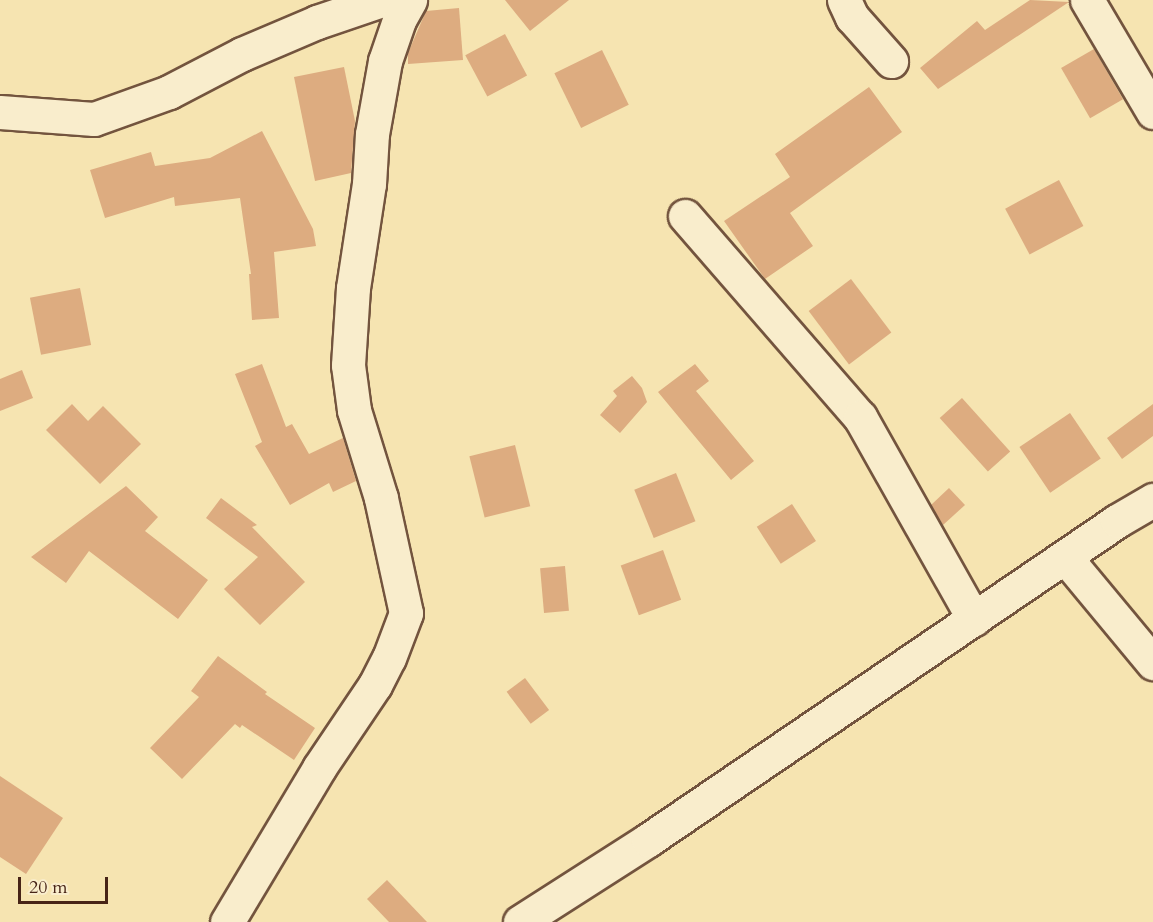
<!DOCTYPE html>
<style>
body{margin:0}
#map{position:relative;width:1153px;height:922px;overflow:hidden;background:#f6e4b1;font-family:Cardo,serif}
div>[style]{position:absolute}
.building>*{inset:0;background:#ddac80;transform-origin:0 0}
.roads{filter:drop-shadow(2px 0 #73543e) drop-shadow(-2px 0 #73543e) drop-shadow(0 2px #73543e) drop-shadow(0 -2px #73543e)}
.minor>*{height:33px;margin:-16.5px;padding:0 16.5px;transform-origin:16.5px;border-radius:16.5px;background:#f9edcc}
span{translate:-50% -50%;white-space:nowrap;text-align:center;line-height:1.15;-webkit-text-stroke:4.5px #f9edcc;paint-order:stroke}
.scale{position:absolute;left:18px;top:877px;width:90px;height:27px;box-sizing:border-box;border:3px solid #472417;border-top:0;padding-left:8px;font-size:18px;line-height:21px;white-space:nowrap;color:#472417;-webkit-text-stroke:4px #f9edcc;paint-order:stroke}
</style>
<div id="map">
<div class="building">
<i style="clip-path:polygon(505px 0,569px 0,530px 31px)"></i>
<i style="clip-path:polygon(1030px 0,1069px 2px,938px 89px,920px 68px,977px 21px,985px 30px)"></i>
<i style="clip-path:polygon(459px 8px,463px 60px,408px 64px,408px 53px,426px 11px)"></i>
<i style="left:505px;top:34px;width:47px;height:45px;rotate:62deg"></i>
<i style="left:1094px;top:49px;width:58px;height:38px;rotate:60deg"></i>
<i style="left:602px;top:50px;width:61px;height:53px;rotate:64deg"></i>
<i style="clip-path:polygon(344px 67px,355px 121px,351px 173px,315px 181px,294px 77px)"></i>
<i style="clip-path:polygon(869px 87px,902px 132px,790px 213px,813px 246px,765px 279px,724px 221px,790px 177px,775px 154px)"></i>
<i style="clip-path:polygon(262px 131px,313px 229px,316px 246px,274px 252px,279px 318px,252px 320px,249px 274px,251px 274px,240px 198px,175px 206px,174px 197px,105px 218px,90px 170px,151px 152px,155px 166px,210px 158px)"></i>
<i style="left:1059px;top:180px;width:52px;height:61px;rotate:62deg"></i>
<i style="left:851px;top:279px;width:67px;height:53px;rotate:53deg"></i>
<i style="left:80px;top:288px;width:58px;height:51px;rotate:79deg"></i>
<i style="clip-path:polygon(262px 364px,286px 427px,292px 424px,309px 454px,343px 438px,356px 481px,333px 492px,329px 483px,290px 505px,255px 446px,262px 442px,235px 374px)"></i>
<i style="clip-path:polygon(695px 364px,709px 381px,696px 391px,754px 461px,731px 480px,658px 392px)"></i>
<i style="clip-path:polygon(22px 370px,33px 398px,0 411px,0 379px)"></i>
<i style="clip-path:polygon(632px 376px,642px 388px,647px 402px,620px 433px,600px 415px,617px 396px,613px 391px)"></i>
<i style="left:962px;top:398px;width:72px;height:30px;rotate:48deg"></i>
<i style="clip-path:polygon(72px 404px,88px 421px,103px 406px,141px 444px,100px 484px,46px 430px)"></i>
<i style="clip-path:polygon(1153px 404px,1153px 436px,1122px 459px,1107px 438px)"></i>
<i style="left:1070px;top:413px;width:55px;height:61px;rotate:56deg"></i>
<i style="left:515px;top:445px;width:63px;height:47px;rotate:76deg"></i>
<i style="left:676px;top:473px;width:52px;height:45px;rotate:68deg"></i>
<i style="clip-path:polygon(126px 486px,158px 517px,145px 531px,208px 580px,178px 619px,89px 551px,66px 583px,31px 557px)"></i>
<i style="clip-path:polygon(949px 488px,965px 505px,943px 525px,931px 505px)"></i>
<i style="clip-path:polygon(221px 498px,257px 525px,252px 527px,305px 582px,260px 625px,224px 589px,258px 557px,206px 518px)"></i>
<i style="left:792px;top:504px;width:44px;height:42px;rotate:57deg"></i>
<i style="left:663px;top:550px;width:53px;height:45px;rotate:70deg"></i>
<i style="left:565px;top:566px;width:45px;height:25px;rotate:85deg"></i>
<i style="clip-path:polygon(218px 656px,267px 692px,265px 694px,315px 728px,294px 760px,242px 725px,240px 728px,235px 724px,182px 779px,150px 748px,199px 697px,191px 691px)"></i>
<i style="left:525px;top:678px;width:40px;height:23px;rotate:53deg"></i>
<i style="clip-path:polygon(0 776px,63px 818px,26px 874px,0 857px)"></i>
<i style="clip-path:polygon(387px 880px,427px 922px,389px 922px,367px 899px)"></i>
</div>
<div class="roads">
<div class="minor">
<i style="left:844px;top:0;width:19px;rotate:65deg"></i>
<i style="left:852px;top:17px;width:59px;rotate:48.4deg"></i>
<i style="left:1087px;top:0;width:130px;rotate:59.5deg"></i>
<i style="left:0;top:112px;width:94px;rotate:4.3deg"></i>
<i style="left:94px;top:119px;width:80px;rotate:-19.8deg"></i>
<i style="left:169px;top:92px;width:82px;rotate:-27.5deg"></i>
<i style="left:242px;top:54px;width:82px;rotate:-23.1deg"></i>
<i style="left:317px;top:22px;width:69px;rotate:-18.7deg"></i>
<i style="left:685px;top:216px;width:267px;rotate:49deg"></i>
<i style="left:860px;top:417px;width:232px;rotate:60.6deg"></i>
<i style="left:1065px;top:557px;width:138px;rotate:50.3deg"></i>
<i style="left:227px;top:922px;width:179px;rotate:-59.1deg"></i>
<i style="left:319px;top:768px;width:100px;rotate:-56deg"></i>
<i style="left:375px;top:685px;width:30px;rotate:-63deg"></i>
<i style="left:389px;top:658px;width:48px;rotate:-69.3deg"></i>
<i style="left:406px;top:613px;width:118px;rotate:-102.3deg"></i>
<i style="left:381px;top:498px;width:92px;rotate:-107.1deg"></i>
<i style="left:354px;top:410px;width:45px;rotate:-97.6deg"></i>
<i style="left:348px;top:365px;width:77px;rotate:-86.3deg"></i>
<i style="left:353px;top:288px;width:105px;rotate:-81.3deg"></i>
<i style="left:369px;top:184px;width:50px;rotate:-86.6deg"></i>
<i style="left:372px;top:134px;width:74px;rotate:-79.9deg"></i>
<i style="left:385px;top:61px;width:43px;rotate:-71.1deg"></i>
<i style="left:399px;top:20px;width:23px;rotate:-61deg"></i>
<i style="left:520px;top:922px;width:152px;rotate:-32.6deg"></i>
<i style="left:648px;top:840px;width:567px;rotate:-34.22deg"></i>
<i style="left:1117px;top:521px;width:42px;rotate:-30.3deg"></i>
</div>
</div>
<div class="scale">20 m</div>
</div>
